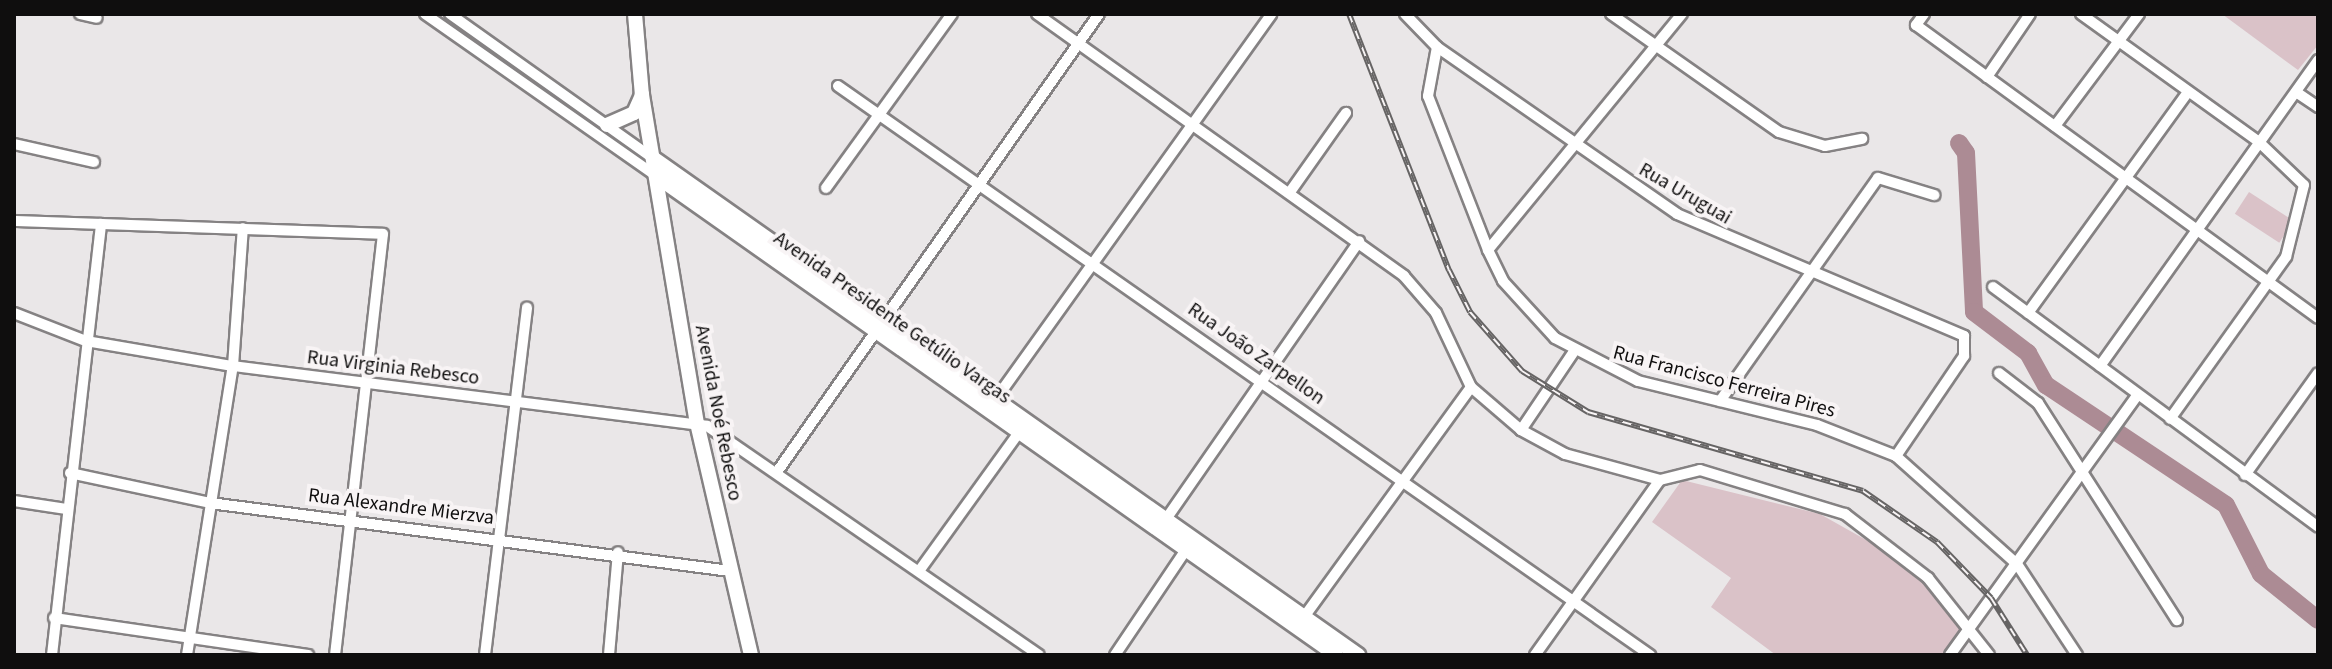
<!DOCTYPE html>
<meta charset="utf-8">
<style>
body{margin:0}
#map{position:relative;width:2332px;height:669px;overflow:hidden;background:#eae7e8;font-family:"Source Sans 3",sans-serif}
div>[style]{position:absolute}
.green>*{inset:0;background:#dac2c8;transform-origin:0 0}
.river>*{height:18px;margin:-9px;padding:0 9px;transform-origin:9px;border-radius:9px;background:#ac8b94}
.roads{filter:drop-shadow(2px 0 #858283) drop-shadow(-2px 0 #858283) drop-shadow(0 2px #858283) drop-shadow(0 -2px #858283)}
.minor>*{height:10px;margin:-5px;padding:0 5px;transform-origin:5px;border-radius:5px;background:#fff}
.secondary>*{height:14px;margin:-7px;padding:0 7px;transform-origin:7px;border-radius:7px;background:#fff}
.rail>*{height:6px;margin-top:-3px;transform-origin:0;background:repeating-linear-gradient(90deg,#f8f4f5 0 9px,#666464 0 18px);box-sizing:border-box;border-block:2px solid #666464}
span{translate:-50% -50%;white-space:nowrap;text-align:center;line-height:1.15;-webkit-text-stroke:8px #f8f4f5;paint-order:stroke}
.street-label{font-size:20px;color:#0f0e0e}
.frame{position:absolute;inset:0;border:16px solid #0f0e0e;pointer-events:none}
</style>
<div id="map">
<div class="green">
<i style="clip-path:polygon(2222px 14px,2318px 14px,2318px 45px,2298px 70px)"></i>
<i style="left:2249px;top:192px;width:53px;height:26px;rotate:33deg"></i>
<i style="clip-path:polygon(1682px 480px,1820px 514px,1900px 559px,1965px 624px,1943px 655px,1776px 655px,1711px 607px,1731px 578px,1652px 522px)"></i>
</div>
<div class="river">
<i style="left:1959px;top:143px;width:12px;rotate:55deg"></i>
<i style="left:1966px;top:153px;width:159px;rotate:87.1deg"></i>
<i style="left:1974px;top:312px;width:68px;rotate:37.2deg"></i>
<i style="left:2028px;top:353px;width:37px;rotate:61deg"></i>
<i style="left:2046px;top:385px;width:216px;rotate:33.7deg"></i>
<i style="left:2226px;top:505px;width:77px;rotate:63.1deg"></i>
<i style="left:2261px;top:574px;width:73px;rotate:38.9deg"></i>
</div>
<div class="roads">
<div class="minor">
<i style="left:80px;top:14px;width:17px;rotate:13deg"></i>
<i style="left:425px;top:14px;width:282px;rotate:35deg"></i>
<i style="left:450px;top:14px;width:249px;rotate:35.4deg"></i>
<i style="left:1037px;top:14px;width:451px;rotate:35.5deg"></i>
<i style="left:1404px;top:276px;width:49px;rotate:49.1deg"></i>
<i style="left:1436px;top:313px;width:82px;rotate:64.7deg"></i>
<i style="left:1471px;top:387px;width:66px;rotate:40.7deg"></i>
<i style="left:1521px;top:430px;width:50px;rotate:28.6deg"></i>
<i style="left:1565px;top:454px;width:98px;rotate:15.3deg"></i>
<i style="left:1660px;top:480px;width:41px;rotate:-14deg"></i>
<i style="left:1700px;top:470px;width:152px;rotate:16.9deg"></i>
<i style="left:1845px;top:514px;width:105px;rotate:37.6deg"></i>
<i style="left:1928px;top:578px;width:98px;rotate:51.6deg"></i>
<i style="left:1405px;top:14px;width:46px;rotate:45.9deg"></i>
<i style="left:1437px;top:47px;width:292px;rotate:34.8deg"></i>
<i style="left:1677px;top:214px;width:312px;rotate:23deg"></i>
<i style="left:1964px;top:336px;width:20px;rotate:90deg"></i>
<i style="left:1964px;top:356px;width:121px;rotate:124.2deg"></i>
<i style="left:1611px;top:14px;width:205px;rotate:35.1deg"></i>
<i style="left:1779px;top:132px;width:48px;rotate:16.9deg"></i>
<i style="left:1825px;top:146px;width:38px;rotate:-11deg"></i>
<i style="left:1924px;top:14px;width:14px;rotate:126deg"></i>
<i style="left:1916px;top:25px;width:497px;rotate:36.1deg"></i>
<i style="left:2081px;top:14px;width:219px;rotate:35.7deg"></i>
<i style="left:2259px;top:142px;width:62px;rotate:43.7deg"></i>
<i style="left:2304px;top:185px;width:74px;rotate:104deg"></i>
<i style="left:2286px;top:257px;width:199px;rotate:125.6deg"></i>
<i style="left:1437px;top:47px;width:50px;rotate:100.4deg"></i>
<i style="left:1428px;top:96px;width:165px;rotate:68.7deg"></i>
<i style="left:1488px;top:250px;width:34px;rotate:64deg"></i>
<i style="left:1503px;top:281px;width:77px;rotate:47.6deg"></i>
<i style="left:1555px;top:338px;width:93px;rotate:27.4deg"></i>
<i style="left:1638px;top:381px;width:184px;rotate:13.8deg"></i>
<i style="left:1817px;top:425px;width:85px;rotate:21.4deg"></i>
<i style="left:1896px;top:456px;width:162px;rotate:41.8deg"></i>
<i style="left:2017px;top:564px;width:109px;rotate:56.6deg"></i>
<i style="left:1987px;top:77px;width:76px;rotate:-55.7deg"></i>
<i style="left:838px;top:86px;width:992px;rotate:35.02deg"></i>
<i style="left:2296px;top:92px;width:27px;rotate:34deg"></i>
<i style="left:2055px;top:126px;width:140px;rotate:-53.1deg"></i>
<i style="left:14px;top:144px;width:82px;rotate:12.7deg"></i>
<i style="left:826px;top:188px;width:215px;rotate:-54.1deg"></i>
<i style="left:1290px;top:192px;width:97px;rotate:-54.7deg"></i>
<i style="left:14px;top:221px;width:369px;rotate:2deg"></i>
<i style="left:383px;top:234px;width:424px;rotate:96.5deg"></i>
<i style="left:1488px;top:250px;width:306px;rotate:-50.6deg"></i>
<i style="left:1993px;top:287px;width:404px;rotate:36.4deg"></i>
<i style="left:14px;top:313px;width:77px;rotate:21.3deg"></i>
<i style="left:86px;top:341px;width:149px;rotate:9.7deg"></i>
<i style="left:233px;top:366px;width:478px;rotate:7.2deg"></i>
<i style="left:707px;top:426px;width:403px;rotate:34.6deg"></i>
<i style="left:2028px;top:313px;width:273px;rotate:-54.1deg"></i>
<i style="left:2100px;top:366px;width:376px;rotate:-54.5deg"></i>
<i style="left:1999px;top:373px;width:49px;rotate:37.6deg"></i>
<i style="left:2038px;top:403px;width:258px;rotate:57.4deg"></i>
<i style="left:1720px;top:401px;width:273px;rotate:-54.7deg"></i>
<i style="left:1878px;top:178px;width:59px;rotate:16.9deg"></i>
<i style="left:993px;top:403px;width:478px;rotate:-54.4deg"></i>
<i style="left:1521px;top:430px;width:93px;rotate:-56deg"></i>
<i style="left:777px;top:472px;width:560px;rotate:-54.89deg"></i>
<i style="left:70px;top:473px;width:143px;rotate:12.1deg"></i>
<i style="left:210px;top:503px;width:524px;rotate:7.45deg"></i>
<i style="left:2245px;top:475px;width:125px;rotate:-54.4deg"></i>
<i style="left:14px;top:501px;width:53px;rotate:8.7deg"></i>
<i style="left:1164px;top:522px;width:342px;rotate:-55.2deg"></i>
<i style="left:919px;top:571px;width:178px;rotate:-54.2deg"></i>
<i style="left:1304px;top:617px;width:284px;rotate:-54deg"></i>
<i style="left:54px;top:618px;width:257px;rotate:8.3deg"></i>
<i style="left:52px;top:655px;width:434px;rotate:-83.5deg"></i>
<i style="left:187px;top:655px;width:293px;rotate:-81deg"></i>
<i style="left:233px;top:366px;width:138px;rotate:-85.9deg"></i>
<i style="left:485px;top:655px;width:350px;rotate:-83.1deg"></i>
<i style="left:609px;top:655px;width:103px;rotate:-85deg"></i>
<i style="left:1115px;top:655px;width:134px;rotate:-56deg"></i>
<i style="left:1535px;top:655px;width:215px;rotate:-54.5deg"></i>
<i style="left:1950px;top:655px;width:319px;rotate:-54.2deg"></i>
</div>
<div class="secondary">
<i style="left:635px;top:14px;width:81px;rotate:85.1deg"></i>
<i style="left:642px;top:95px;width:333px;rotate:80.5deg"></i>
<i style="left:697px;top:423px;width:238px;rotate:76.9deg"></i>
<i style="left:607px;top:125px;width:30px;rotate:-24deg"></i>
<i style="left:634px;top:113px;width:20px;rotate:-66deg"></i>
<i style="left:653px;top:158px;width:863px;rotate:35.18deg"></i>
<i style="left:656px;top:176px;width:832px;rotate:35.16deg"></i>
</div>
</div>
<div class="rail">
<i style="left:1349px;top:14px;width:275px;rotate:68.7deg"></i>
<i style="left:1449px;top:270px;width:47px;rotate:63.4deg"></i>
<i style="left:1470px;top:312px;width:79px;rotate:48.6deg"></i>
<i style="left:1522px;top:371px;width:78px;rotate:31.8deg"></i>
<i style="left:1588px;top:412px;width:286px;rotate:16deg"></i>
<i style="left:1863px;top:491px;width:90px;rotate:34.6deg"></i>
<i style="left:1937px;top:542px;width:78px;rotate:46deg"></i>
<i style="left:1991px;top:598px;width:67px;rotate:57.7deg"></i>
</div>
<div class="street-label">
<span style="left:1685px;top:194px;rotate:30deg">Rua Uruguai</span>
<span style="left:892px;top:318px;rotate:35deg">Avenida Presidente Getúlio Vargas</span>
<span style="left:1256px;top:354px;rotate:35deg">Rua João Zarpellon</span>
<span style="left:393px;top:368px;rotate:7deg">Rua Virginia Rebesco</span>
<span style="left:1724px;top:382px;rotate:15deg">Rua Francisco Ferreira Pires</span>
<span style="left:718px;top:413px;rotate:79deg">Avenida Noé Rebesco</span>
<span style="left:401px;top:507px;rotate:7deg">Rua Alexandre Mierzva</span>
</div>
<div class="frame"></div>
</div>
